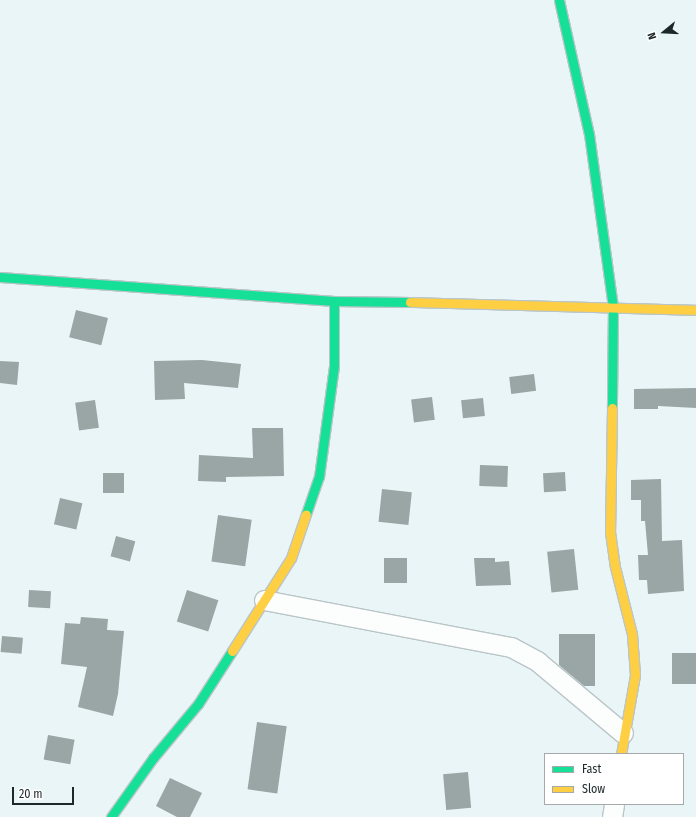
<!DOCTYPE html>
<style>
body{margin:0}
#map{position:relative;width:696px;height:817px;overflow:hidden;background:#e9f5f7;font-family:"Fira Sans Condensed",sans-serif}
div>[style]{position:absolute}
.building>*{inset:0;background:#9aa5a5;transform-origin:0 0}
.roads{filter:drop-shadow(1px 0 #bac5c7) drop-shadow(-1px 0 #bac5c7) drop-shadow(0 1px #bac5c7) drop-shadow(0 -1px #bac5c7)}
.street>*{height:19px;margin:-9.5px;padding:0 9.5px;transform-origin:9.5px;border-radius:9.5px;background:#fcfefe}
.fast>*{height:9px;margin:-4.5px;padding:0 4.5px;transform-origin:4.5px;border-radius:4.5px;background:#16e098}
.slow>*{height:9px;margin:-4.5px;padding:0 4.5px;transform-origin:4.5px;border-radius:4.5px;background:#ffcf43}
span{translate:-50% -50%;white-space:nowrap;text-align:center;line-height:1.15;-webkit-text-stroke:4px #fff;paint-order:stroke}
.legend{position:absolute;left:544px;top:753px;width:140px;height:52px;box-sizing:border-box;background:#fff;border:1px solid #a5a9aa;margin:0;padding:5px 7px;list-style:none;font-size:12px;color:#1d282a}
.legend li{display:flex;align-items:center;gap:8px;height:20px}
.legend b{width:20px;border:1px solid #a5a9aa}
.north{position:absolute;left:644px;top:12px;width:40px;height:40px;-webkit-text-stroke:3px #fff;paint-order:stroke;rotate:252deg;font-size:11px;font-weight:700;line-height:16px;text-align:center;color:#1d282a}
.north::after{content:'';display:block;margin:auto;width:14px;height:18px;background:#1d282a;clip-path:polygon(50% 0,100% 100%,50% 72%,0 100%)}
.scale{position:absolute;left:12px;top:787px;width:62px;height:18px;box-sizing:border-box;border:2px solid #1d282a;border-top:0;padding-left:5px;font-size:12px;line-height:14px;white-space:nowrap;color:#1d282a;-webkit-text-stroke:3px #fff;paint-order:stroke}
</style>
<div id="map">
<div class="building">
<i style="left:76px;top:310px;width:33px;height:28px;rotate:14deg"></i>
<i style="clip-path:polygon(202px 360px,241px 364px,238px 388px,184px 383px,185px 399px,155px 400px,154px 361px)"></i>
<i style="clip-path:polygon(0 361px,19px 362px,17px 385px,0 383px)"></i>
<i style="left:534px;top:374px;width:17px;height:25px;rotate:83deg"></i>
<i style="clip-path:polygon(696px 388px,696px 408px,658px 406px,658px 409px,634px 409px,634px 389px)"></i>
<i style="left:432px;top:397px;width:23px;height:21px;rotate:83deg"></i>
<i style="left:483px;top:398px;width:18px;height:22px;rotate:84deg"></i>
<i style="left:95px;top:400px;width:28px;height:20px;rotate:82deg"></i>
<i style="clip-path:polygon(252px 428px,283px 428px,284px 476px,226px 477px,226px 482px,198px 481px,199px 455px,253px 458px)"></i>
<i style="left:480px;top:465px;width:28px;height:21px;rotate:2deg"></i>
<i style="left:565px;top:472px;width:19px;height:22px;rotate:87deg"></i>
<i style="left:124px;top:473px;width:20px;height:21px;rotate:90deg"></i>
<i style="clip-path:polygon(661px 479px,662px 541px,682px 540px,684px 591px,648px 594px,647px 580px,639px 580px,638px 555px,648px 555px,645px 521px,641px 521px,641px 500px,631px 500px,631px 480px)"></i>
<i style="left:382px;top:489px;width:30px;height:33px;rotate:6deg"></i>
<i style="left:60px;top:498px;width:23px;height:27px;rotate:13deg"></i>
<i style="left:218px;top:515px;width:34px;height:47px;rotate:8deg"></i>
<i style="left:116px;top:536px;width:20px;height:21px;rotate:15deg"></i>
<i style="left:574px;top:549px;width:41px;height:27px;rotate:84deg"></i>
<i style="left:384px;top:558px;width:23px;height:25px"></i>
<i style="clip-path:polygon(474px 558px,495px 558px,495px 562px,509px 561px,511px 585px,476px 586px)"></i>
<i style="left:29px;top:590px;width:22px;height:17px;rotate:3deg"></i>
<i style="left:187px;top:590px;width:33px;height:33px;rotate:18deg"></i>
<i style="clip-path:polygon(81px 617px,108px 619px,107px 630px,124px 631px,118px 694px,113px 716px,78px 707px,87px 667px,61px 664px,65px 623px,80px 624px)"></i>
<i style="clip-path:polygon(559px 634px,595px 634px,595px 686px,584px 686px,559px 665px)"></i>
<i style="left:2px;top:636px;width:21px;height:16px;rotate:5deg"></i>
<i style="left:696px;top:653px;width:31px;height:24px;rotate:90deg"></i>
<i style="left:257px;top:722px;width:30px;height:68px;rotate:8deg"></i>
<i style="left:48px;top:735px;width:27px;height:25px;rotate:10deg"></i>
<i style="left:468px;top:772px;width:36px;height:25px;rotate:85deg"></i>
<i style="clip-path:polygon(170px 778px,202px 793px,190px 817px,177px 817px,156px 806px)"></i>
</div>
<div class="roads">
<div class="street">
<i style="left:264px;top:600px;width:251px;rotate:10.8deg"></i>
<i style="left:511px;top:647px;width:30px;rotate:28deg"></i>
<i style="left:537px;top:661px;width:112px;rotate:39.9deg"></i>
<i style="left:612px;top:817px;width:13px;rotate:-81deg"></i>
</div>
<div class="fast">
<i style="left:559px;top:0;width:137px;rotate:77.4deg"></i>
<i style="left:589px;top:134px;width:174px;rotate:82.1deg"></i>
<i style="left:613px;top:306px;width:102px;rotate:90.6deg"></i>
<i style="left:0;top:277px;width:335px;rotate:4.1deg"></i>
<i style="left:334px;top:301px;width:76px;rotate:0.8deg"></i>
<i style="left:306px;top:514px;width:39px;rotate:-71deg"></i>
<i style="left:319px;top:477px;width:112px;rotate:-82.3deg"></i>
<i style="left:334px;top:366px;width:65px;rotate:-90deg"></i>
<i style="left:111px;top:817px;width:72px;rotate:-54.6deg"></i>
<i style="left:153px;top:758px;width:70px;rotate:-50.2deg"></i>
<i style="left:198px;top:704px;width:63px;rotate:-57.3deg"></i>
</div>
<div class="slow">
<i style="left:410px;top:302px;width:286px;rotate:1.6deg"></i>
<i style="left:612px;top:408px;width:124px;rotate:90.9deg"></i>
<i style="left:610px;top:532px;width:35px;rotate:82deg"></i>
<i style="left:615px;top:567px;width:69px;rotate:75.8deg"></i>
<i style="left:632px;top:634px;width:41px;rotate:85.8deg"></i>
<i style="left:635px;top:675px;width:80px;rotate:100deg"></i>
<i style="left:232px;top:651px;width:110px;rotate:-57.6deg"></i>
<i style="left:291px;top:558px;width:46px;rotate:-71.2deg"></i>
</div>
</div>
<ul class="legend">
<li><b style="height:5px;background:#16e098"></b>Fast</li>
<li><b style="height:5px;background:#ffcf43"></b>Slow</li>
</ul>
<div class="north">N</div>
<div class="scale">20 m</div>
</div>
